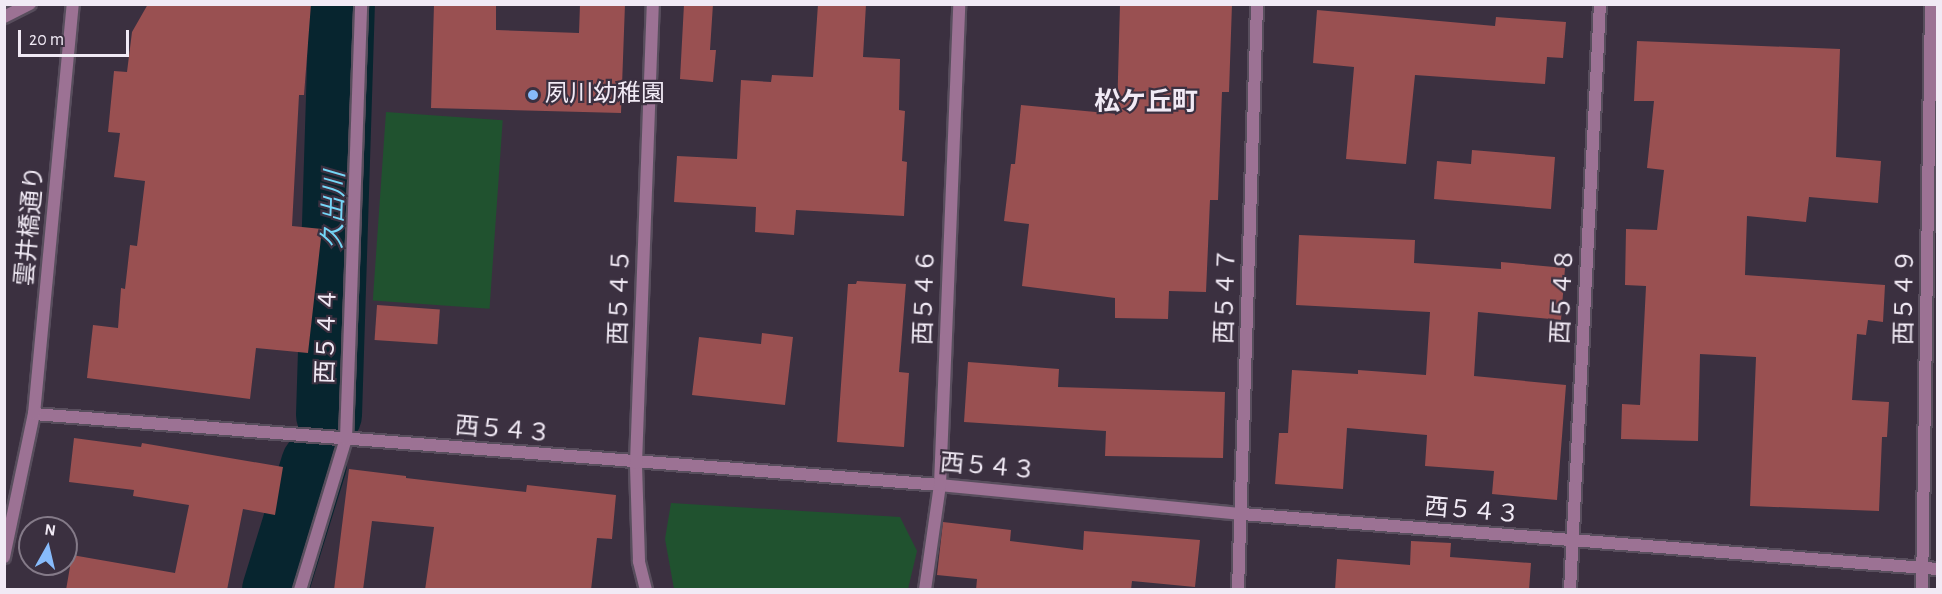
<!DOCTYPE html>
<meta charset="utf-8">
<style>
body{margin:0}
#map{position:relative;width:1942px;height:594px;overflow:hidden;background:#3b3040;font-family:"Alegreya Sans","Noto Sans JP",sans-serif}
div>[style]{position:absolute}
.green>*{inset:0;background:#20522f;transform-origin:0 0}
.river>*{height:66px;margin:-33px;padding:0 33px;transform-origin:33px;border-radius:33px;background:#07252f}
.building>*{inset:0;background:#995051;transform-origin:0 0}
.roads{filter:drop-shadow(2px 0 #584e5d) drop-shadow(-2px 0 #584e5d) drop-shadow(0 2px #584e5d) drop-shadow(0 -2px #584e5d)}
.minor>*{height:12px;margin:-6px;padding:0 6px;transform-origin:6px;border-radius:6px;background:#9c7294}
.tertiary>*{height:12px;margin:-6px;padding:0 6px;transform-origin:6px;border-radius:6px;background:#9c7294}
.dots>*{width:16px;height:16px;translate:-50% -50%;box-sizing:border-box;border:3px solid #3b3040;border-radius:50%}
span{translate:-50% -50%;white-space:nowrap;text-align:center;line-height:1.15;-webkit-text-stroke:4.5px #3b3040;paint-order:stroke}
.poi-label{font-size:24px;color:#f1eaf5}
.left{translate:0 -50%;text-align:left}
.street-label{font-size:24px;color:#f1eaf5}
.neighbourhood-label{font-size:26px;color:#f1eaf5;font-weight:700}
.water-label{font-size:26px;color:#75d6f7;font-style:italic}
.frame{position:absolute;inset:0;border:6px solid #f1eaf5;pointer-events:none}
.north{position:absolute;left:18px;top:516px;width:60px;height:60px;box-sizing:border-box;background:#3b3040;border:2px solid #847a88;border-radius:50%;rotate:8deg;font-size:16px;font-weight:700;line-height:24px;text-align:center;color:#f1eaf5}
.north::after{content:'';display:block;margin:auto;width:21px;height:27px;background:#87bbfb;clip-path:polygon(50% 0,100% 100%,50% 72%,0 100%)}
.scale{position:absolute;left:18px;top:30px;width:111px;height:27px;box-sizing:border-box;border:3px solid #f1eaf5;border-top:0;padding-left:8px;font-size:18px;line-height:21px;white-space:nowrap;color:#f1eaf5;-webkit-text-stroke:4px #3b3040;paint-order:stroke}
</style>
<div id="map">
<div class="green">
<i style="left:386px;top:112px;width:117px;height:189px;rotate:4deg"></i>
<i style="clip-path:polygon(671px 503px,900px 517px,917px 551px,908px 589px,674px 589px,665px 539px)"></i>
</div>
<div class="river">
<i style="left:329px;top:415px;width:411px;rotate:-88.2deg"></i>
<i style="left:275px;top:590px;width:132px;rotate:-72.8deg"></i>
</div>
<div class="building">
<i style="clip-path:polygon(148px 4px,311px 4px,304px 95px,299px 95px,292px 226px,322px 229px,308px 353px,256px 348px,250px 399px,87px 378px,93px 325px,118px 328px,121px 288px,125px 289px,130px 245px,137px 246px,145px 181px,114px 177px,120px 133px,108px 132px,114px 71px,127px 72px,132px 32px)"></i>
<i style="clip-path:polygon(434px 4px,496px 4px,496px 30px,579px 33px,580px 4px,625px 4px,621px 113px,431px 108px)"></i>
<i style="clip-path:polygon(684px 4px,713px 4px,710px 50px,716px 50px,713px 82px,680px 79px)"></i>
<i style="clip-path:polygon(818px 4px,866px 4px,863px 57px,900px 59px,899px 110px,905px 111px,902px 161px,907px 162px,904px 216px,796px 210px,794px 235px,755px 232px,756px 207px,674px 202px,677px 156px,737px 159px,741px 80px,771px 82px,772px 75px,813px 77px)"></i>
<i style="clip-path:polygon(1120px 4px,1232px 4px,1229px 92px,1222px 92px,1218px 200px,1210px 200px,1206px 292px,1169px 291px,1168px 319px,1115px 318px,1115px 298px,1022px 286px,1029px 224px,1004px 221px,1011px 164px,1015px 164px,1021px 105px,1117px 114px)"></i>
<i style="clip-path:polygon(1317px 10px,1495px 26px,1496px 17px,1566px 22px,1563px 58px,1547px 57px,1545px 84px,1415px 75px,1406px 164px,1346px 159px,1354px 67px,1313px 63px)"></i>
<i style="clip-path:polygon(1637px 41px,1840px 49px,1836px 157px,1881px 161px,1878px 203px,1809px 197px,1806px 222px,1747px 216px,1745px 275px,1885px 285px,1883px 322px,1868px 320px,1866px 335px,1857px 334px,1852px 400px,1889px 402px,1887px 437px,1882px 437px,1879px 511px,1750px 506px,1756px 357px,1700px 354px,1698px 441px,1621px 439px,1622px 404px,1640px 405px,1646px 286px,1625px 285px,1626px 229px,1657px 230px,1664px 170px,1647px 168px,1654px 101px,1634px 101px)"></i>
<i style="clip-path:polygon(1472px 150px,1555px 157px,1551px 209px,1434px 199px,1437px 161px,1471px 164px)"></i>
<i style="clip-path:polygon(1299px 235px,1415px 240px,1414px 263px,1501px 269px,1501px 262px,1565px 268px,1561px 320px,1478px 312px,1474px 376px,1566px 385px,1557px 500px,1492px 494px,1494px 471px,1425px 466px,1427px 435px,1347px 428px,1343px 489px,1275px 484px,1279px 433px,1288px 433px,1292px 370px,1358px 374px,1358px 370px,1426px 375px,1430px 312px,1296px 305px)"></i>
<i style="clip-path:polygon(857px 281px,906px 284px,899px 372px,909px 373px,904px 447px,837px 442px,848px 284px,856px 284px)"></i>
<i style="left:377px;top:305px;width:63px;height:35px;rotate:4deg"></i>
<i style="clip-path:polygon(762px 333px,793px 337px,785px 405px,692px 395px,699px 337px,761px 344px)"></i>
<i style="clip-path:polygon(968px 362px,1059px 369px,1058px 387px,1225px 392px,1223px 458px,1105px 456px,1106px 431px,964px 422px)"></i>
<i style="clip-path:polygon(74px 438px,141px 447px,142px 443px,283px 467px,275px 515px,243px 509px,227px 590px,66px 590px,72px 555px,175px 573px,189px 505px,133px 496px,134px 490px,69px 482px)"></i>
<i style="clip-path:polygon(349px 469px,406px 476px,406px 478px,526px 492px,527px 485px,616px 495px,612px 539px,597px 538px,591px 590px,425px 590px,434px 527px,372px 521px,363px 590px,334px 590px)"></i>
<i style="clip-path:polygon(943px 522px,1011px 530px,1010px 541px,1083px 550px,1084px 531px,1200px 540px,1195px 587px,1132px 581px,1131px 590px,976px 590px,977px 579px,937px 575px)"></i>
<i style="clip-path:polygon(1411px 541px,1451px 543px,1450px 557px,1531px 563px,1529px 590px,1335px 590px,1337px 559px,1410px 565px)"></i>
</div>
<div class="roads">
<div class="minor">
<i style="left:34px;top:414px;width:909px;rotate:4.48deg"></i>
<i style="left:940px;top:485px;width:303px;rotate:5.5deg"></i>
<i style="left:1242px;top:514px;width:698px;rotate:4.52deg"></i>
<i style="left:300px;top:590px;width:158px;rotate:-73.1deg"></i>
<i style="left:346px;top:439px;width:435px;rotate:-88deg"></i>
<i style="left:646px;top:590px;width:30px;rotate:-104deg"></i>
<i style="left:639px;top:561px;width:98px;rotate:-91.8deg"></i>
<i style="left:636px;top:463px;width:459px;rotate:-87.9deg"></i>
<i style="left:925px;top:590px;width:106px;rotate:-81.9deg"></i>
<i style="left:940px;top:485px;width:481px;rotate:-87.7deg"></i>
<i style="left:1238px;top:590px;width:586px;rotate:-88.14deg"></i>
<i style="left:1570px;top:590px;width:587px;rotate:-87.07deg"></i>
<i style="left:1922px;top:590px;width:586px;rotate:-89.12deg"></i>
</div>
<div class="tertiary">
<i style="left:4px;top:17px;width:29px;rotate:-27deg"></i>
<i style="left:4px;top:557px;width:146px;rotate:-78.2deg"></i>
<i style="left:34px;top:414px;width:412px;rotate:-84.6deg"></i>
</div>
</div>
<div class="dots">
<i style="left:533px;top:95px;background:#87bbfb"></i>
</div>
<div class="poi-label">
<span class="left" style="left:545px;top:95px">夙川幼稚園</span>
</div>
<div class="street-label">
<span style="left:31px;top:226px;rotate:-85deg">雲井橋通り</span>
<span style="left:1227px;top:296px;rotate:-88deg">西５４７</span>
<span style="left:1564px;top:296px;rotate:-87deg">西５４８</span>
<span style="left:621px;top:297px;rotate:-88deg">西５４５</span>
<span style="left:926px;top:297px;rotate:-88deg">西５４６</span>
<span style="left:1906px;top:297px;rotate:-89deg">西５４９</span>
<span style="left:328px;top:336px;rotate:-88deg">西５４４</span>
<span style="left:503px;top:431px;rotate:5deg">西５４３</span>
<span style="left:988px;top:468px;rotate:5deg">西５４３</span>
<span style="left:1472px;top:512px;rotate:5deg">西５４３</span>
</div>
<div class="neighbourhood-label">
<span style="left:1146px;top:103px">松ケ丘町</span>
</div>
<div class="water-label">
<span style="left:335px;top:210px;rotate:-88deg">久出川</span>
</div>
<div class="frame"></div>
<div class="north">N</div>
<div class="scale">20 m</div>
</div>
